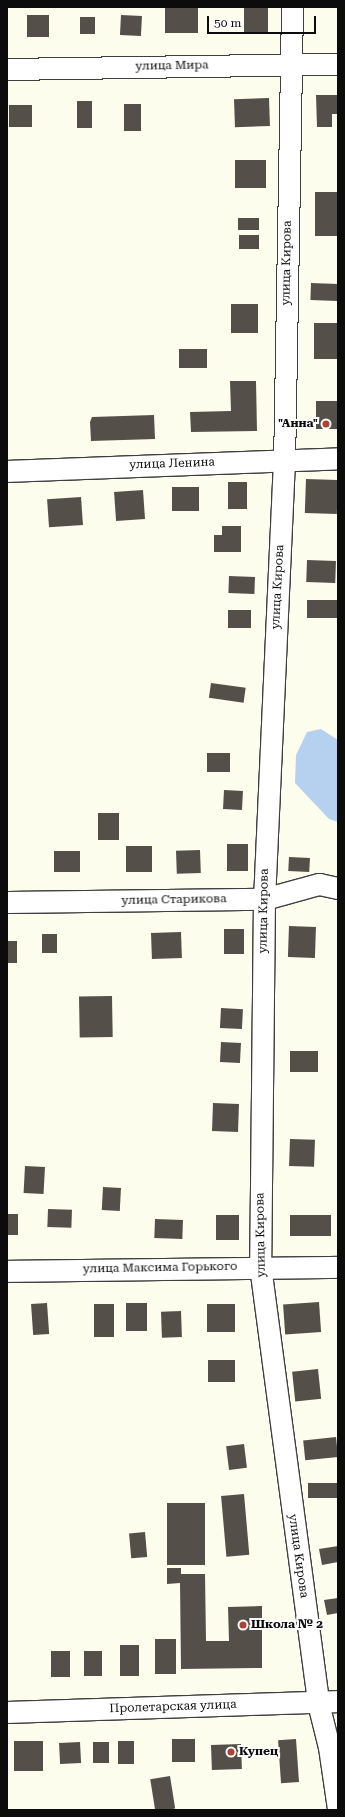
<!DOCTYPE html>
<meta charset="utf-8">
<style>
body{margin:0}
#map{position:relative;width:345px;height:1817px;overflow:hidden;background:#fdfded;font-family:"Roboto Serif",serif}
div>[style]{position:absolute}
.water>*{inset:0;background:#b6d1f0}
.building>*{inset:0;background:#544f49;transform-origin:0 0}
.roads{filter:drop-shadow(1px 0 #3f3f3f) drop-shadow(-1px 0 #3f3f3f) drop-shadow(0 1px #3f3f3f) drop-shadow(0 -1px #3f3f3f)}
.minor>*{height:21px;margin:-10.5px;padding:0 10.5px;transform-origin:10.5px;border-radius:10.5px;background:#fff}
.dots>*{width:11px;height:11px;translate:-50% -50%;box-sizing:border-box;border:2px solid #fff;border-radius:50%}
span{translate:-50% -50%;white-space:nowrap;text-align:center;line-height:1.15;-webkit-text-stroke:4px #fff;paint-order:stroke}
.street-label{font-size:12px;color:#0c0c0c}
.poi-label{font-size:12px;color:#0c0c0c;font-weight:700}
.right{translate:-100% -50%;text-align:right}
.left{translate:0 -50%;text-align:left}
.frame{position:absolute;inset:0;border:8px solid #0c0c0c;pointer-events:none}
.scale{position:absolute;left:207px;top:16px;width:109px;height:18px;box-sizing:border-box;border:2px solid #0c0c0c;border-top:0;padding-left:5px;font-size:12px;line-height:14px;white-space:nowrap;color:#0c0c0c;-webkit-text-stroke:3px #fff;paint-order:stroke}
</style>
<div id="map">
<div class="water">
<i style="clip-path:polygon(321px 729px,338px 740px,338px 822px,329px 819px,295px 783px,296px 755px,307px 732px)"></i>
</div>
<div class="building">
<i style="left:165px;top:7px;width:33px;height:26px"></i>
<i style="left:244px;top:7px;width:24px;height:25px"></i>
<i style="left:27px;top:15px;width:22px;height:22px"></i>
<i style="left:121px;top:15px;width:21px;height:20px;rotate:3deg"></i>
<i style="left:80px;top:17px;width:15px;height:17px"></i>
<i style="clip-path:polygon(316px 95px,338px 95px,338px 114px,332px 114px,332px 127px,317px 127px)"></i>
<i style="left:269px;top:98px;width:28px;height:35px;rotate:88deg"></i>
<i style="left:77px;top:101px;width:15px;height:27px"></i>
<i style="left:124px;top:104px;width:17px;height:27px"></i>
<i style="left:9px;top:105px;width:23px;height:22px"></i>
<i style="left:235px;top:160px;width:31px;height:28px"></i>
<i style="left:315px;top:192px;width:23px;height:44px"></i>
<i style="left:259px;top:218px;width:12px;height:21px;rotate:90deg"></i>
<i style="left:239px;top:235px;width:20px;height:14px"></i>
<i style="left:311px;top:283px;width:27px;height:17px;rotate:2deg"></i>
<i style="left:231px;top:304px;width:27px;height:29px"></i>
<i style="left:314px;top:323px;width:23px;height:36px"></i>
<i style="left:179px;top:349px;width:28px;height:19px"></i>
<i style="clip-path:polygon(230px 381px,256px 381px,257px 431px,191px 432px,190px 412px,231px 411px)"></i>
<i style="left:316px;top:401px;width:22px;height:28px"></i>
<i style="clip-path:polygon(154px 415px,155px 439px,91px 441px,90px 422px,92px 417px)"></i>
<i style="left:306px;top:479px;width:32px;height:34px;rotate:2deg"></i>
<i style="left:228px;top:482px;width:19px;height:27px"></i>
<i style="left:172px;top:487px;width:27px;height:24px"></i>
<i style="left:143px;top:490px;width:29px;height:29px;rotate:86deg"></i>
<i style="left:81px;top:497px;width:28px;height:34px;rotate:86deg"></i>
<i style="clip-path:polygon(222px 526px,241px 526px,241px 552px,214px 552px,214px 535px,222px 535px)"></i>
<i style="left:307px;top:560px;width:29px;height:22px;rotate:2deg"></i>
<i style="left:229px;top:576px;width:26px;height:17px;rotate:2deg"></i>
<i style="left:338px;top:600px;width:18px;height:31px;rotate:90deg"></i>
<i style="left:228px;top:610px;width:23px;height:18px"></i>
<i style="left:211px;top:683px;width:35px;height:15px;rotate:8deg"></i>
<i style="left:207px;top:753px;width:23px;height:19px"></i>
<i style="left:224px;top:790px;width:19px;height:19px;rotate:3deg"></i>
<i style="left:98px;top:813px;width:21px;height:27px"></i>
<i style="left:227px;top:844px;width:21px;height:27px"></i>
<i style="left:126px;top:846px;width:26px;height:26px"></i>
<i style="left:200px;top:850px;width:23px;height:24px;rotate:88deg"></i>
<i style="left:80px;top:851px;width:21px;height:26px;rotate:90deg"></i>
<i style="left:289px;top:857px;width:21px;height:14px;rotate:3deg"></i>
<i style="left:289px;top:926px;width:27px;height:31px;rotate:2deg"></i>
<i style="left:224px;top:929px;width:20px;height:25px"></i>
<i style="left:181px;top:932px;width:26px;height:30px;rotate:88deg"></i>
<i style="left:42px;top:934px;width:15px;height:19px"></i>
<i style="left:7px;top:941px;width:10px;height:22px"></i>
<i style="left:112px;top:996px;width:41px;height:33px;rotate:89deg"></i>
<i style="left:221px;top:1008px;width:22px;height:20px;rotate:3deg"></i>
<i style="left:221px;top:1042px;width:20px;height:20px;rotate:3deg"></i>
<i style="left:290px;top:1051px;width:28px;height:21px"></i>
<i style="left:213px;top:1103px;width:26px;height:28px;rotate:2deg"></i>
<i style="left:290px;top:1139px;width:25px;height:27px;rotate:2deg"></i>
<i style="left:25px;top:1166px;width:20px;height:27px;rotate:3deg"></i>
<i style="left:103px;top:1187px;width:18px;height:23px;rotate:3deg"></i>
<i style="left:48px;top:1209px;width:24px;height:18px;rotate:2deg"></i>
<i style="left:7px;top:1214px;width:11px;height:21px"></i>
<i style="left:216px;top:1215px;width:23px;height:25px"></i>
<i style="left:290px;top:1215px;width:41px;height:21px"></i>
<i style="left:155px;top:1219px;width:28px;height:19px;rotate:2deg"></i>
<i style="left:319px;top:1302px;width:30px;height:36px;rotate:86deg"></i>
<i style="left:47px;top:1303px;width:31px;height:16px;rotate:86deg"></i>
<i style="left:126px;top:1303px;width:21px;height:28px"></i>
<i style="left:94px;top:1304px;width:20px;height:33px"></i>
<i style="left:207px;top:1304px;width:28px;height:28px"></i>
<i style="left:181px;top:1311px;width:26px;height:20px;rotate:88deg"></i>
<i style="left:208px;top:1360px;width:27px;height:22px"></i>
<i style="left:318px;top:1369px;width:30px;height:26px;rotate:84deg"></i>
<i style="left:336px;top:1437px;width:20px;height:33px;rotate:84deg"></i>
<i style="left:244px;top:1444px;width:24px;height:18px;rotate:83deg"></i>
<i style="left:338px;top:1483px;width:15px;height:30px;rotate:90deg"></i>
<i style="left:244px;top:1494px;width:61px;height:23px;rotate:85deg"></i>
<i style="left:167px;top:1503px;width:38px;height:62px"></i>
<i style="left:145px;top:1532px;width:25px;height:16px;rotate:85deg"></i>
<i style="clip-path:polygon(338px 1546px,338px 1562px,322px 1565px,319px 1549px)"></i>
<i style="clip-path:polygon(167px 1568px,181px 1568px,181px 1574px,205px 1574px,206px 1641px,229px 1641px,228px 1607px,262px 1606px,262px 1668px,181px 1669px,180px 1583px,167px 1584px)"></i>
<i style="clip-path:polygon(338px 1598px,338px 1613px,327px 1615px,324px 1600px)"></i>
<i style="left:155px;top:1639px;width:21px;height:35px"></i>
<i style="left:120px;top:1645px;width:19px;height:31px"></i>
<i style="left:51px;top:1651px;width:19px;height:26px"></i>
<i style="left:84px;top:1651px;width:18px;height:25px"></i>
<i style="left:172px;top:1739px;width:23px;height:23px"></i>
<i style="left:296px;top:1739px;width:43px;height:18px;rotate:86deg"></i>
<i style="left:14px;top:1741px;width:29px;height:30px"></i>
<i style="left:134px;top:1741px;width:23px;height:16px;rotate:90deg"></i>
<i style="left:80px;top:1742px;width:21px;height:21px;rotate:87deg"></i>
<i style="left:93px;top:1742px;width:16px;height:21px"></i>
<i style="left:241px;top:1744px;width:25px;height:30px;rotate:88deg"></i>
<i style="left:170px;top:1776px;width:33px;height:20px;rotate:81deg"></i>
</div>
<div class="roads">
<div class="minor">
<i style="left:292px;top:7px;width:453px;rotate:91deg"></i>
<i style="left:284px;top:460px;width:439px;rotate:92.6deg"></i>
<i style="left:264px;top:899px;width:367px;rotate:90.6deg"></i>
<i style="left:260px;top:1266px;width:441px;rotate:82.4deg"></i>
<i style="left:318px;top:1703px;width:45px;rotate:76deg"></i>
<i style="left:329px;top:1747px;width:63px;rotate:81.7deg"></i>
<i style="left:7px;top:69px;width:331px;rotate:-0.9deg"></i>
<i style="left:7px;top:471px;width:331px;rotate:-2.2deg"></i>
<i style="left:7px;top:902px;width:257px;rotate:-0.7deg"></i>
<i style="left:264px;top:899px;width:57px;rotate:-15.3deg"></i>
<i style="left:319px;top:884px;width:19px;rotate:12deg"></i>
<i style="left:7px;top:1271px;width:331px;rotate:-0.7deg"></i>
<i style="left:7px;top:1712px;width:331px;rotate:-1.9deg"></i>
</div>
</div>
<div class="dots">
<i style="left:326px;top:424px;background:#ae4132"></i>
<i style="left:243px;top:1625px;background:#ae4132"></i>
<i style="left:231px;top:1752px;background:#ae4132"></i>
</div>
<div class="street-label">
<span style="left:172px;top:66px;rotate:-1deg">улица Мира</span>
<span style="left:287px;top:263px;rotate:-89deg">улица Кирова</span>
<span style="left:172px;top:464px;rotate:-2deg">улица Ленина</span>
<span style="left:278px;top:587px;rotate:-87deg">улица Кирова</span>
<span style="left:174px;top:900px;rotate:-1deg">улица Старикова</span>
<span style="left:264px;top:911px;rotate:-89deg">улица Кирова</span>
<span style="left:261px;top:1235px;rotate:-91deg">улица Кирова</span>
<span style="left:160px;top:1268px;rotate:-1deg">улица Максима Горького</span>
<span style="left:298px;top:1556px;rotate:82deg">улица Кирова</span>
<span style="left:173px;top:1707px;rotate:-2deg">Пролетарская улица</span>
</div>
<div class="poi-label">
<span class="right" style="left:318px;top:424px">"Анна"</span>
<span class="left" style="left:251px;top:1625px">Школа № 2</span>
<span class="left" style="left:239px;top:1752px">Купец</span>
</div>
<div class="frame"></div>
<div class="scale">50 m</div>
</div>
